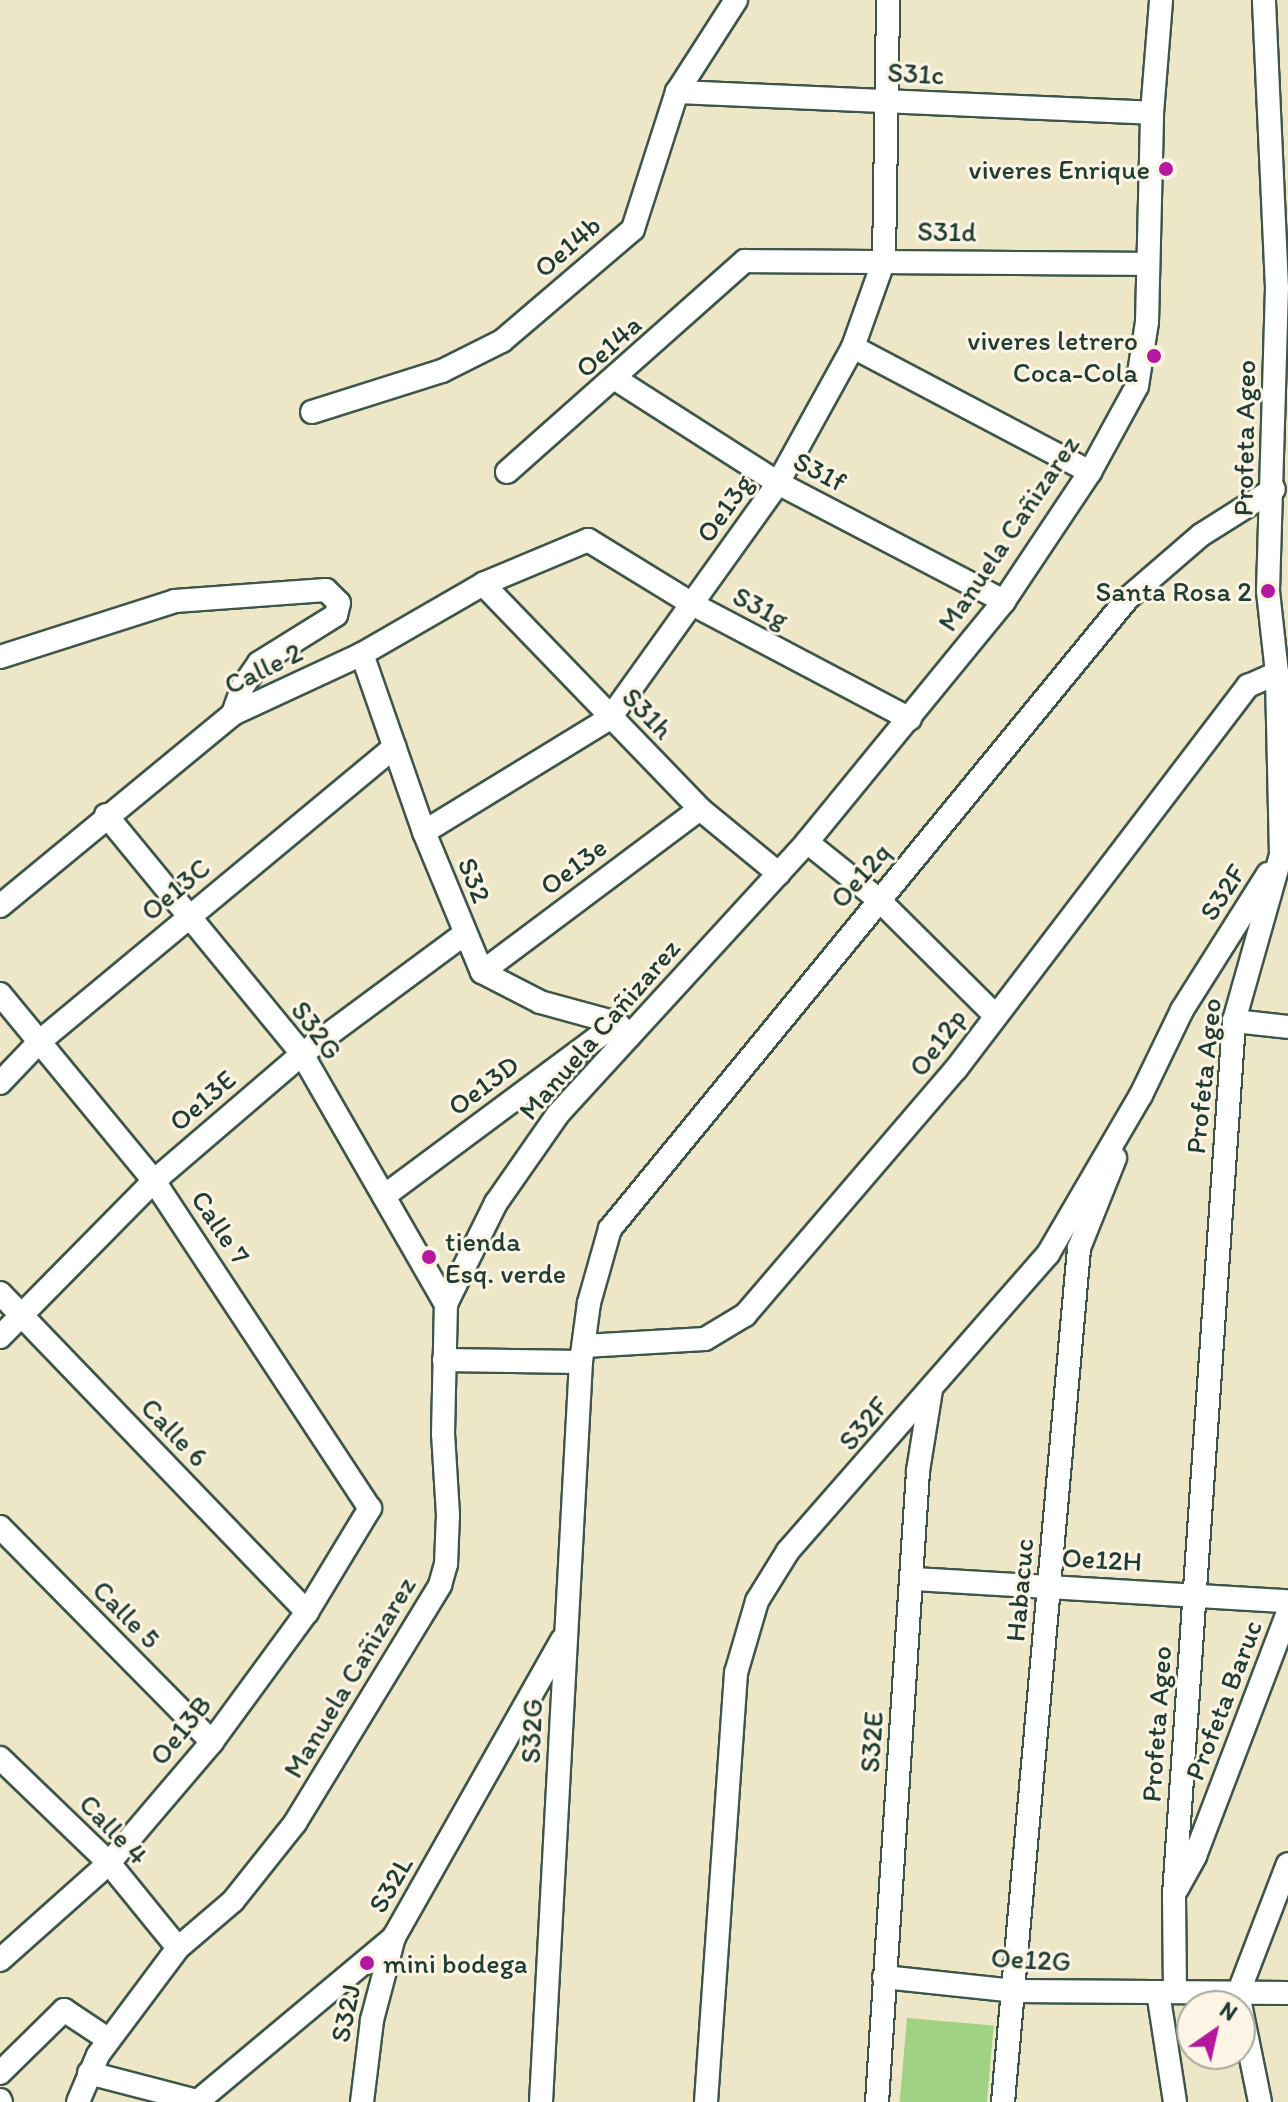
<!DOCTYPE html>
<meta charset="utf-8">
<style>
body{margin:0}
#map{position:relative;width:1288px;height:2102px;overflow:hidden;background:#ede6c7;font-family:Itim,sans-serif}
div>[style]{position:absolute}
.green>*{inset:0;background:#9fd383;transform-origin:0 0}
.roads{filter:drop-shadow(2px 0 #3e564a) drop-shadow(-2px 0 #3e564a) drop-shadow(0 2px #3e564a) drop-shadow(0 -2px #3e564a)}
.street>*{height:22px;margin:-11px;padding:0 11px;transform-origin:11px;border-radius:11px;background:#fff}
.dots>*{width:22px;height:22px;translate:-50% -50%;box-sizing:border-box;border:4px solid #fcf5e5;border-radius:50%}
span{translate:-50% -50%;white-space:nowrap;text-align:center;line-height:1.15;-webkit-text-stroke:6px #fcf5e5;paint-order:stroke}
.street-label{font-size:28px;color:#1f3d34}
.poi-label{font-size:28px;color:#1f3d34}
.right{translate:-100% -50%;text-align:right}
.left{translate:0 -50%;text-align:left}
.north{position:absolute;left:1176px;top:1990px;width:80px;height:80px;box-sizing:border-box;background:#fcf5e5;border:2px solid #a4ab9e;border-radius:50%;rotate:34deg;font-size:22px;font-weight:700;line-height:32px;text-align:center;color:#1f3d34}
.north::after{content:'';display:block;margin:auto;width:28px;height:36px;background:#b5179e;clip-path:polygon(50% 0,100% 100%,50% 72%,0 100%)}
</style>
<div id="map">
<div class="green">
<i style="left:907px;top:2018px;width:87px;height:84px;rotate:5deg"></i>
</div>
<div class="roads">
<div class="street">
<i style="left:677px;top:92px;width:475px;rotate:2.5deg"></i>
<i style="left:853px;top:347px;width:268px;rotate:27.8deg"></i>
<i style="left:617px;top:380px;width:191px;rotate:32.6deg"></i>
<i style="left:778px;top:483px;width:255px;rotate:27.6deg"></i>
<i style="left:312px;top:412px;width:136px;rotate:-17.5deg"></i>
<i style="left:442px;top:371px;width:67px;rotate:-26.6deg"></i>
<i style="left:502px;top:341px;width:172px;rotate:-40.5deg"></i>
<i style="left:633px;top:229px;width:144px;rotate:-72.2deg"></i>
<i style="left:677px;top:92px;width:109px;rotate:-57.3deg"></i>
<i style="left:507px;top:472px;width:318px;rotate:-41.6deg"></i>
<i style="left:745px;top:261px;width:402px;rotate:0.4deg"></i>
<i style="left:483px;top:584px;width:313px;rotate:46deg"></i>
<i style="left:700px;top:809px;width:102px;rotate:39.4deg"></i>
<i style="left:362px;top:654px;width:188px;rotate:70.8deg"></i>
<i style="left:424px;top:832px;width:152px;rotate:67.5deg"></i>
<i style="left:482px;top:972px;width:65px;rotate:27.3deg"></i>
<i style="left:540px;top:1002px;width:80px;rotate:15.3deg"></i>
<i style="left:617px;top:1023px;width:18px;rotate:47deg"></i>
<i style="left:0;top:657px;width:184px;rotate:-17.7deg"></i>
<i style="left:175px;top:601px;width:151px;rotate:-4.2deg"></i>
<i style="left:326px;top:590px;width:18px;rotate:45deg"></i>
<i style="left:339px;top:603px;width:12px;rotate:104deg"></i>
<i style="left:336px;top:615px;width:91px;rotate:148.1deg"></i>
<i style="left:259px;top:663px;width:28px;rotate:125deg"></i>
<i style="left:243px;top:686px;width:30px;rotate:110deg"></i>
<i style="left:106px;top:815px;width:309px;rotate:50.6deg"></i>
<i style="left:302px;top:1054px;width:289px;rotate:60.1deg"></i>
<i style="left:424px;top:832px;width:218px;rotate:-31.5deg"></i>
<i style="left:610px;top:718px;width:289px;rotate:-54.4deg"></i>
<i style="left:778px;top:483px;width:155px;rotate:-61.1deg"></i>
<i style="left:853px;top:347px;width:92px;rotate:-70.4deg"></i>
<i style="left:884px;top:260px;width:260px;rotate:-89.1deg"></i>
<i style="left:807px;top:842px;width:91px;rotate:38.8deg"></i>
<i style="left:878px;top:899px;width:163px;rotate:44.8deg"></i>
<i style="left:0;top:906px;width:302px;rotate:-39.5deg"></i>
<i style="left:233px;top:714px;width:142px;rotate:-24.9deg"></i>
<i style="left:362px;top:654px;width:140px;rotate:-30deg"></i>
<i style="left:483px;top:584px;width:114px;rotate:-22.7deg"></i>
<i style="left:588px;top:540px;width:124px;rotate:31.5deg"></i>
<i style="left:694px;top:605px;width:244px;rotate:27.8deg"></i>
<i style="left:482px;top:972px;width:272px;rotate:-36.8deg"></i>
<i style="left:0;top:994px;width:242px;rotate:50.5deg"></i>
<i style="left:154px;top:1181px;width:392px;rotate:56.6deg"></i>
<i style="left:370px;top:1508px;width:122px;rotate:121.2deg"></i>
<i style="left:307px;top:1612px;width:161px;rotate:126.2deg"></i>
<i style="left:212px;top:1742px;width:159px;rotate:130.4deg"></i>
<i style="left:109px;top:1863px;width:146px;rotate:138.3deg"></i>
<i style="left:1234px;top:1021px;width:54px;rotate:6.3deg"></i>
<i style="left:0;top:1083px;width:57px;rotate:-46.4deg"></i>
<i style="left:39px;top:1042px;width:462px;rotate:-39.7deg"></i>
<i style="left:384px;top:1196px;width:290px;rotate:-36.6deg"></i>
<i style="left:0;top:1293px;width:443px;rotate:46.1deg"></i>
<i style="left:0;top:1337px;width:219px;rotate:-45.4deg"></i>
<i style="left:154px;top:1181px;width:195px;rotate:-40.6deg"></i>
<i style="left:302px;top:1054px;width:202px;rotate:-36.5deg"></i>
<i style="left:584px;top:1346px;width:121px;rotate:-3.3deg"></i>
<i style="left:705px;top:1339px;width:47px;rotate:-31deg"></i>
<i style="left:745px;top:1315px;width:324px;rotate:-49.4deg"></i>
<i style="left:956px;top:1069px;width:482px;rotate:-52.7deg"></i>
<i style="left:1248px;top:686px;width:32px;rotate:-24deg"></i>
<i style="left:444px;top:1360px;width:137px;rotate:0.8deg"></i>
<i style="left:0;top:1527px;width:302px;rotate:45.4deg"></i>
<i style="left:913px;top:1579px;width:376px;rotate:3.4deg"></i>
<i style="left:0;top:1758px;width:151px;rotate:43.9deg"></i>
<i style="left:109px;top:1863px;width:109px;rotate:50.9deg"></i>
<i style="left:1177px;top:1889px;width:38px;rotate:-61deg"></i>
<i style="left:1195px;top:1856px;width:261px;rotate:-69.1deg"></i>
<i style="left:884px;top:1977px;width:133px;rotate:6.1deg"></i>
<i style="left:1016px;top:1991px;width:272px;rotate:0.4deg"></i>
<i style="left:1158px;top:1992px;width:111px;rotate:81.2deg"></i>
<i style="left:1175px;top:1992px;width:97px;rotate:-90.6deg"></i>
<i style="left:1174px;top:1895px;width:876px;rotate:-86.07deg"></i>
<i style="left:1234px;top:1021px;width:173px;rotate:-74.2deg"></i>
<i style="left:1281px;top:855px;width:182px;rotate:-91.3deg"></i>
<i style="left:1277px;top:673px;width:82px;rotate:-96.3deg"></i>
<i style="left:1268px;top:591px;width:303px;rotate:-88.3deg"></i>
<i style="left:1277px;top:288px;width:288px;rotate:-92.6deg"></i>
<i style="left:1238px;top:1994px;width:139px;rotate:-69deg"></i>
<i style="left:1238px;top:1994px;width:110px;rotate:78.5deg"></i>
<i style="left:0;top:2073px;width:90px;rotate:-44.5deg"></i>
<i style="left:64px;top:2010px;width:54px;rotate:33.7deg"></i>
<i style="left:89px;top:2073px;width:112px;rotate:14.5deg"></i>
<i style="left:0;top:2100px;width:2px;rotate:63deg"></i>
<i style="left:78px;top:2102px;width:51px;rotate:-66.9deg"></i>
<i style="left:98px;top:2055px;width:134px;rotate:-53.2deg"></i>
<i style="left:178px;top:1948px;width:72px;rotate:-40.5deg"></i>
<i style="left:233px;top:1901px;width:100px;rotate:-51.5deg"></i>
<i style="left:295px;top:1823px;width:279px;rotate:-58.6deg"></i>
<i style="left:440px;top:1585px;width:22px;rotate:-74deg"></i>
<i style="left:446px;top:1564px;width:49px;rotate:-87.7deg"></i>
<i style="left:448px;top:1515px;width:81px;rotate:-93.5deg"></i>
<i style="left:443px;top:1434px;width:130px;rotate:-88.7deg"></i>
<i style="left:446px;top:1304px;width:113px;rotate:-63.7deg"></i>
<i style="left:496px;top:1203px;width:108px;rotate:-55.1deg"></i>
<i style="left:558px;top:1114px;width:369px;rotate:-47.5deg"></i>
<i style="left:807px;top:842px;width:311px;rotate:-50.7deg"></i>
<i style="left:1004px;top:601px;width:155px;rotate:-56.3deg"></i>
<i style="left:1090px;top:472px;width:98px;rotate:-61.3deg"></i>
<i style="left:1137px;top:386px;width:65px;rotate:-81.1deg"></i>
<i style="left:1147px;top:322px;width:209px;rotate:-88.6deg"></i>
<i style="left:1152px;top:113px;width:113px;rotate:-85.4deg"></i>
<i style="left:197px;top:2102px;width:257px;rotate:-39.9deg"></i>
<i style="left:394px;top:1937px;width:341px;rotate:-60.5deg"></i>
<i style="left:362px;top:2102px;width:83px;rotate:-83deg"></i>
<i style="left:372px;top:2020px;width:86px;rotate:-75.2deg"></i>
<i style="left:541px;top:2102px;width:741px;rotate:-86.91deg"></i>
<i style="left:581px;top:1362px;width:60px;rotate:-82.3deg"></i>
<i style="left:589px;top:1303px;width:77px;rotate:-74.2deg"></i>
<i style="left:610px;top:1229px;width:816px;rotate:-50.62deg"></i>
<i style="left:1128px;top:598px;width:96px;rotate:-40.8deg"></i>
<i style="left:1201px;top:535px;width:86px;rotate:-32.2deg"></i>
<i style="left:706px;top:2102px;width:430px;rotate:-86deg"></i>
<i style="left:736px;top:1673px;width:75px;rotate:-73.7deg"></i>
<i style="left:757px;top:1601px;width:59px;rotate:-58.2deg"></i>
<i style="left:788px;top:1551px;width:395px;rotate:-48.8deg"></i>
<i style="left:1048px;top:1254px;width:184px;rotate:-59.7deg"></i>
<i style="left:1141px;top:1095px;width:94px;rotate:-64.2deg"></i>
<i style="left:1182px;top:1010px;width:161px;rotate:-57.7deg"></i>
<i style="left:877px;top:2102px;width:632px;rotate:-86.28deg"></i>
<i style="left:918px;top:1471px;width:82px;rotate:-80.9deg"></i>
<i style="left:1003px;top:2102px;width:857px;rotate:-84.91deg"></i>
<i style="left:1079px;top:1248px;width:97px;rotate:-68.2deg"></i>
</div>
</div>
<div class="dots">
<i style="left:1166px;top:169px;background:#b5179e"></i>
<i style="left:1154px;top:356px;background:#b5179e"></i>
<i style="left:1268px;top:591px;background:#b5179e"></i>
<i style="left:429px;top:1257px;background:#b5179e"></i>
<i style="left:367px;top:1963px;background:#b5179e"></i>
</div>
<div class="street-label">
<span style="left:916px;top:73px;rotate:3deg">S31c</span>
<span style="left:947px;top:231px;rotate:1deg">S31d</span>
<span style="left:567px;top:246px;rotate:-41deg">Oe14b</span>
<span style="left:608px;top:346px;rotate:-42deg">Oe14a</span>
<span style="left:1244px;top:438px;rotate:-89deg">Profeta Ageo</span>
<span style="left:820px;top:471px;rotate:28deg">S31f</span>
<span style="left:724px;top:508px;rotate:-55deg">Oe13g</span>
<span style="left:1008px;top:533px;rotate:-56deg">Manuela Cañizarez</span>
<span style="left:761px;top:607px;rotate:28deg">S31g</span>
<span style="left:263px;top:668px;rotate:-26deg">Calle 2</span>
<span style="left:648px;top:713px;rotate:46deg">S31h</span>
<span style="left:573px;top:866px;rotate:-37deg">Oe13e</span>
<span style="left:860px;top:875px;rotate:-49deg">Oe12q</span>
<span style="left:475px;top:880px;rotate:68deg">S32</span>
<span style="left:175px;top:889px;rotate:-40deg">Oe13C</span>
<span style="left:1222px;top:892px;rotate:-57deg">S32F</span>
<span style="left:599px;top:1029px;rotate:-49deg">Manuela Cañizarez</span>
<span style="left:317px;top:1030px;rotate:54deg">S32G</span>
<span style="left:937px;top:1042px;rotate:-54deg">Oe12p</span>
<span style="left:1203px;top:1076px;rotate:-84deg">Profeta Ageo</span>
<span style="left:483px;top:1085px;rotate:-37deg">Oe13D</span>
<span style="left:202px;top:1100px;rotate:-41deg">Oe13E</span>
<span style="left:221px;top:1227px;rotate:56deg">Calle 7</span>
<span style="left:863px;top:1423px;rotate:-50deg">S32F</span>
<span style="left:175px;top:1432px;rotate:46deg">Calle 6</span>
<span style="left:1102px;top:1559px;rotate:3deg">Oe12H</span>
<span style="left:1019px;top:1590px;rotate:-85deg">Habacuc</span>
<span style="left:127px;top:1614px;rotate:45deg">Calle 5</span>
<span style="left:349px;top:1677px;rotate:-59deg">Manuela Cañizarez</span>
<span style="left:1223px;top:1700px;rotate:-69deg">Profeta Baruc</span>
<span style="left:1156px;top:1724px;rotate:-86deg">Profeta Ageo</span>
<span style="left:180px;top:1730px;rotate:-51deg">Oe13B</span>
<span style="left:531px;top:1731px;rotate:-88deg">S32G</span>
<span style="left:871px;top:1742px;rotate:-86deg">S32E</span>
<span style="left:114px;top:1829px;rotate:46deg">Calle 4</span>
<span style="left:390px;top:1884px;rotate:-60deg">S32L</span>
<span style="left:1031px;top:1959px;rotate:3deg">Oe12G</span>
<span style="left:345px;top:2013px;rotate:-78deg">S32J</span>
</div>
<div class="poi-label">
<span class="right" style="left:1150px;top:169px">viveres Enrique</span>
<span class="right" style="left:1138px;top:356px">viveres letrero<br>Coca-Cola</span>
<span class="right" style="left:1252px;top:591px">Santa Rosa 2</span>
<span class="left" style="left:445px;top:1257px">tienda<br>Esq. verde</span>
<span class="left" style="left:383px;top:1963px">mini bodega</span>
</div>
<div class="north">N</div>
</div>
